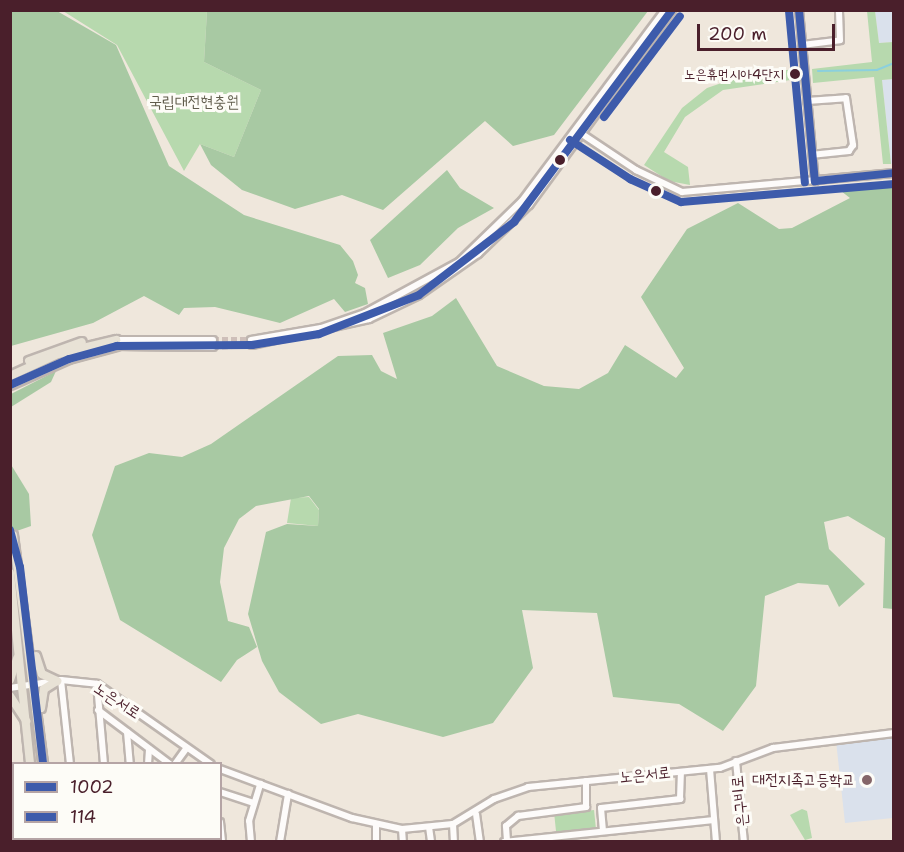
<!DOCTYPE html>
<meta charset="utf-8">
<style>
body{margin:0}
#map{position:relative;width:904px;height:852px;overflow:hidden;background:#efe7dc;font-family:"Shantell Sans","Poor Story",sans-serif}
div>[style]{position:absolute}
.built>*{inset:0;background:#dae1ec}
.green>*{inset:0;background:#b7d9ae;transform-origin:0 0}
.forest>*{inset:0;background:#a8c9a3}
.stream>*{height:1.5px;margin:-0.75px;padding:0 0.75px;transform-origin:0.75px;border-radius:0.75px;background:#8bd0dd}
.minor-tunnel>*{height:6px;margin-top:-3px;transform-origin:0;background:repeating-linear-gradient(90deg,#cebfb9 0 6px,transparent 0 9px)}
.roads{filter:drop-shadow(2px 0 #beb5af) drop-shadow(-2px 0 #beb5af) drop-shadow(0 2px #beb5af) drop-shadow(0 -2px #beb5af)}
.minor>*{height:6px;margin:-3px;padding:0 3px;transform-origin:3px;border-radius:3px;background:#fdfbfa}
.major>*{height:8px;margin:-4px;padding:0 4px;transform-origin:4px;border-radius:4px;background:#e8e2d6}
.bus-1>*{height:8px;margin:-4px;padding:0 4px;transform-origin:4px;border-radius:4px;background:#3d5bab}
.bus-2>*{height:8px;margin:-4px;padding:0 4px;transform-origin:4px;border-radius:4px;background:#3d5bab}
.dots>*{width:16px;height:16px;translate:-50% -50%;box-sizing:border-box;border:3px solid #fdfcf7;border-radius:50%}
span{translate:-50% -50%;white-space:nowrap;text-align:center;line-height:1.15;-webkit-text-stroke:6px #fdfcf7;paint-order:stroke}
.bus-label{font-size:14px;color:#4a1f2b}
.right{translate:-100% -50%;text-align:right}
.park-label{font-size:16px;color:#605c4c}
.street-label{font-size:16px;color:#4a1f2b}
.poi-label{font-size:16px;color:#4a1f2b}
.frame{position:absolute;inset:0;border:12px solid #4a1f2b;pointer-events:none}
.legend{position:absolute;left:12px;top:762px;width:210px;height:78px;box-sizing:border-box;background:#fdfcf7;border:2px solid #b5a4a5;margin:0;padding:8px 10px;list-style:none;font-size:18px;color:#4a1f2b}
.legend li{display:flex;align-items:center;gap:12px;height:30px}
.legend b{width:30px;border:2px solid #b5a4a5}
.scale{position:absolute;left:697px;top:24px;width:138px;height:27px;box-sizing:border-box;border:3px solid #4a1f2b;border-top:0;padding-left:8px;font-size:18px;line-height:21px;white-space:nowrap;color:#4a1f2b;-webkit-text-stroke:4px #fdfcf7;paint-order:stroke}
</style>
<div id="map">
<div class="built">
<i style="clip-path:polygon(875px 11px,893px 11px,893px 42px,879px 43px)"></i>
<i style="clip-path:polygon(893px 79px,893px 163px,891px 164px,882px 80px)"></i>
<i style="clip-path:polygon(893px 737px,893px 818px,845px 823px,836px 741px)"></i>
</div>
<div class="green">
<i style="clip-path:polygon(63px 11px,207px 11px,204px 62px,261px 90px,234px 157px,200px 144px,184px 171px,117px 45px)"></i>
<i style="clip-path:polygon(867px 11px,875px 11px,879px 43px,893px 42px,893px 79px,882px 80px,891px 164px,883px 164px,874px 77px,813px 83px,812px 69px,872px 62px)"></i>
<i style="clip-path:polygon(796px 69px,797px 79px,723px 90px,685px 117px,664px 152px,688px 167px,690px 185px,669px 181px,644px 165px,682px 108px,707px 88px,748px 74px)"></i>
<i style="clip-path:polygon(309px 497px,319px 510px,318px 526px,287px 523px,291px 498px)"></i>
<i style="clip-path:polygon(802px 809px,807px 811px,812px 838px,805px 840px,790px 815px)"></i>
<i style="left:594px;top:810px;width:19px;height:40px;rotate:84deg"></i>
</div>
<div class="forest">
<i style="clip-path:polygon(11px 10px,57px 11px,116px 45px,169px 166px,244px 215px,340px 245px,353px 261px,358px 275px,355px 283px,365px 288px,368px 304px,345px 312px,334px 299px,280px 323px,215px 307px,184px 308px,179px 315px,144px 296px,93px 323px,11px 346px)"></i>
<i style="clip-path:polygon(207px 11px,207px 10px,648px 11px,554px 135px,513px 146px,485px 121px,383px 210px,342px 195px,295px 209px,242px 190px,211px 165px,200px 144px,234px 157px,261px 90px,204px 62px)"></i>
<i style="clip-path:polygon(447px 170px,460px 188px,494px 208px,458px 228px,420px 265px,388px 278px,370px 240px)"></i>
<i style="clip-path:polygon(893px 185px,893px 609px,883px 608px,885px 538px,848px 516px,824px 522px,829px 549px,865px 584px,839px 607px,828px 585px,798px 583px,765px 596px,756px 686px,723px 731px,679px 704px,613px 697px,597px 613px,522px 610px,533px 668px,493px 723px,443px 737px,358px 714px,321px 724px,279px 692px,262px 661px,248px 614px,266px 532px,287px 524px,318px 526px,319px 509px,309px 496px,256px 506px,239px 519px,224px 548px,220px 582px,228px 621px,249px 627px,257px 647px,237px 660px,221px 682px,120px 620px,92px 535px,115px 466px,149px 453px,182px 457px,211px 444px,338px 356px,372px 355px,381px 371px,397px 379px,383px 333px,432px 316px,456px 298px,497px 366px,544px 386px,579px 389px,608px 373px,625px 345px,676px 378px,684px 368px,641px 297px,687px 229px,738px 203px,779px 229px,792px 228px,850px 198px,841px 191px)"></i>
<i style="clip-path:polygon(56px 371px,51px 382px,11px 407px,11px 394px)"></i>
<i style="clip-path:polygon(10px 463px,29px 494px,31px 526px,11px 533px)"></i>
</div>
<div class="stream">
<i style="left:818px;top:71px;width:59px;rotate:-1deg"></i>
<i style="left:877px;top:70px;width:18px;rotate:-22deg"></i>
</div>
<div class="minor-tunnel">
<i style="left:213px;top:340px;width:38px"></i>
<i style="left:213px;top:347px;width:39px;rotate:-3deg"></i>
</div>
<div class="roads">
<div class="minor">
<i style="left:799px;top:10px;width:172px;rotate:84.7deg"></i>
<i style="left:802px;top:45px;width:38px;rotate:-7deg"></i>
<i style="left:840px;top:40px;width:30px;rotate:-92deg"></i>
<i style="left:807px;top:101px;width:39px;rotate:-4deg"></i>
<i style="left:846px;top:98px;width:48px;rotate:81.5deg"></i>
<i style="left:853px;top:145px;width:7px;rotate:124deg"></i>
<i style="left:849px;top:151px;width:36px;rotate:174deg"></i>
<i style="left:579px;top:132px;width:69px;rotate:33.7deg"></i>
<i style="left:636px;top:170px;width:51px;rotate:25.6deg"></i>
<i style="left:682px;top:192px;width:213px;rotate:-5.1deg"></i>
<i style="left:116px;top:340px;width:97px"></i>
<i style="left:251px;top:340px;width:71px;rotate:-9.7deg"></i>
<i style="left:321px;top:328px;width:46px;rotate:-18.8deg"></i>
<i style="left:365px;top:313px;width:107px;rotate:-28.5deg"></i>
<i style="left:459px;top:262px;width:88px;rotate:-44.1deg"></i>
<i style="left:522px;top:201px;width:239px;rotate:-53.2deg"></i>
<i style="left:252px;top:345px;width:120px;rotate:-12.5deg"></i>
<i style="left:369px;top:319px;width:55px;rotate:-25.6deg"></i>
<i style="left:419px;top:295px;width:72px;rotate:-34.8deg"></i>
<i style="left:478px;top:254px;width:71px;rotate:-43.9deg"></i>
<i style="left:529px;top:205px;width:242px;rotate:-53.7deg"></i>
<i style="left:117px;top:346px;width:96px;rotate:0.6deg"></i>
<i style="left:61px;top:680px;width:84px;rotate:83.9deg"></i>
<i style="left:97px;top:684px;width:80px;rotate:85deg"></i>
<i style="left:10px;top:688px;width:52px;rotate:-8.9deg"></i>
<i style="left:61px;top:680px;width:36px;rotate:6deg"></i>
<i style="left:97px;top:684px;width:139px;rotate:35.1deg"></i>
<i style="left:98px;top:710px;width:90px;rotate:36.9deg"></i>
<i style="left:127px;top:732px;width:32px;rotate:85deg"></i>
<i style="left:736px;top:761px;width:81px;rotate:84.4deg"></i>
<i style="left:148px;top:764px;width:15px;rotate:-86deg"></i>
<i style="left:175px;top:764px;width:19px;rotate:-54deg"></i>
<i style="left:220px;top:769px;width:141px;rotate:20.4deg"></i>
<i style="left:352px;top:818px;width:51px;rotate:12.4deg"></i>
<i style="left:402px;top:829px;width:51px;rotate:-5.6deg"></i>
<i style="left:453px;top:824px;width:48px;rotate:-31.4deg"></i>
<i style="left:494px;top:799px;width:36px;rotate:-19deg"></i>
<i style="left:528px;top:787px;width:193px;rotate:-5.7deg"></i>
<i style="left:720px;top:768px;width:57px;rotate:-20.7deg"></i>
<i style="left:773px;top:748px;width:122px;rotate:-7.1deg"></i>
<i style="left:710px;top:769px;width:73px;rotate:85.3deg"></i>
<i style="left:220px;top:792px;width:35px;rotate:18deg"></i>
<i style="left:476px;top:814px;width:28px;rotate:82deg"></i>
<i style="left:220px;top:822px;width:20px;rotate:84deg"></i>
<i style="left:453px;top:824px;width:18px;rotate:87deg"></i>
<i style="left:429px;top:827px;width:15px;rotate:82deg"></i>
<i style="left:402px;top:829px;width:13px;rotate:86deg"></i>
<i style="left:603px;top:831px;width:23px;rotate:-95deg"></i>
<i style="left:601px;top:808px;width:80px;rotate:-6.5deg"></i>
<i style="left:680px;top:799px;width:27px;rotate:-88deg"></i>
<i style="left:78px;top:838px;width:4px;rotate:90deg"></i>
<i style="left:112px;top:838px;width:4px;rotate:90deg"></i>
<i style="left:138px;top:838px;width:4px;rotate:90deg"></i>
<i style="left:168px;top:838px;width:4px;rotate:90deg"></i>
<i style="left:195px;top:838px;width:4px;rotate:90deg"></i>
<i style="left:507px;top:841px;width:15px;rotate:-94deg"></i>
<i style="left:506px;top:826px;width:16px;rotate:-40deg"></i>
<i style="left:518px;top:816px;width:69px;rotate:-7.5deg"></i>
<i style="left:586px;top:807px;width:26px;rotate:-90deg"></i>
<i style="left:251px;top:842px;width:21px;rotate:-95deg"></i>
<i style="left:249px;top:821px;width:39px;rotate:-73deg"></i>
<i style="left:280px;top:842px;width:49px;rotate:-80.5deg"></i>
<i style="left:376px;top:842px;width:17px;rotate:-90deg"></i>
<i style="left:504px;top:842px;width:211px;rotate:-6deg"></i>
</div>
<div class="major">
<i style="left:29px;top:361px;width:56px;rotate:-19.7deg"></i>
<i style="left:10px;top:376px;width:53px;rotate:-24.6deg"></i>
<i style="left:58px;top:354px;width:60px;rotate:-13.6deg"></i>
<i style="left:10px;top:385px;width:64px;rotate:-23.8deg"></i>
<i style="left:69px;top:359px;width:50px;rotate:-15.2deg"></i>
<i style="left:13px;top:535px;width:231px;rotate:82.5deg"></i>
<i style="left:10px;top:573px;width:192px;rotate:84deg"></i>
<i style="left:36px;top:656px;width:19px;rotate:72deg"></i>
<i style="left:42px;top:674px;width:17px;rotate:25deg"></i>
<i style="left:10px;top:680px;width:23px;rotate:-72deg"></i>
<i style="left:10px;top:696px;width:30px;rotate:57deg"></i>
<i style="left:41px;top:708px;width:19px;rotate:-81deg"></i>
<i style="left:44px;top:689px;width:15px;rotate:-32deg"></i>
<i style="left:37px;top:838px;width:4px;rotate:90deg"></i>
<i style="left:51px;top:838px;width:4px;rotate:90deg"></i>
</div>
</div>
<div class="bus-1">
<i style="left:799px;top:10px;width:172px;rotate:84.7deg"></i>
<i style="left:815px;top:181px;width:79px;rotate:-5.8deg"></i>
<i style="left:10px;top:385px;width:64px;rotate:-23.8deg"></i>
<i style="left:69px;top:359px;width:50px;rotate:-15.2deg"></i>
<i style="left:117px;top:346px;width:135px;rotate:-0.4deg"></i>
<i style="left:252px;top:345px;width:68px;rotate:-9.3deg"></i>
<i style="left:319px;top:334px;width:107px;rotate:-21.3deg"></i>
<i style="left:419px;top:295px;width:120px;rotate:-37.5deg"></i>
<i style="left:514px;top:222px;width:264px;rotate:-53.3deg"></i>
<i style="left:10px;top:530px;width:38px;rotate:75deg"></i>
<i style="left:20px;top:567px;width:198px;rotate:83.3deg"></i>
</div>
<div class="bus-2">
<i style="left:789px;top:11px;width:172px;rotate:84.7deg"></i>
<i style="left:604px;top:117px;width:126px;rotate:-53deg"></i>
<i style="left:570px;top:140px;width:72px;rotate:33deg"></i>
<i style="left:630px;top:179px;width:56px;rotate:24.3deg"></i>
<i style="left:681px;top:202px;width:214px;rotate:-4.8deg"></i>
</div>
<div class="dots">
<i style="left:795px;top:74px;background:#4a1f2b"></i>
<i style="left:560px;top:160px;background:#4a1f2b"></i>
<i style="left:656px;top:191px;background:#4a1f2b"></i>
<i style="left:867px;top:780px;background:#846569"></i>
</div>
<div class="bus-label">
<span class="right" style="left:784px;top:74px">노은휴먼시아4단지</span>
</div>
<div class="park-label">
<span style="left:194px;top:102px">국립대전현충원</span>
</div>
<div class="street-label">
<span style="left:117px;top:701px;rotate:33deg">노은서로</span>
<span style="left:645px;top:775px;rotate:-6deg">노은서로</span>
<span style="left:740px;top:801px;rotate:-96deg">은구비로</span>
</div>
<div class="poi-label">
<span class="right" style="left:855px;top:780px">대전지족고등학교</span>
</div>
<div class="frame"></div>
<ul class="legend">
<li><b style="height:8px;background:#3d5bab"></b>1002</li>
<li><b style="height:8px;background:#3d5bab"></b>114</li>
</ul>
<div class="scale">200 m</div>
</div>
